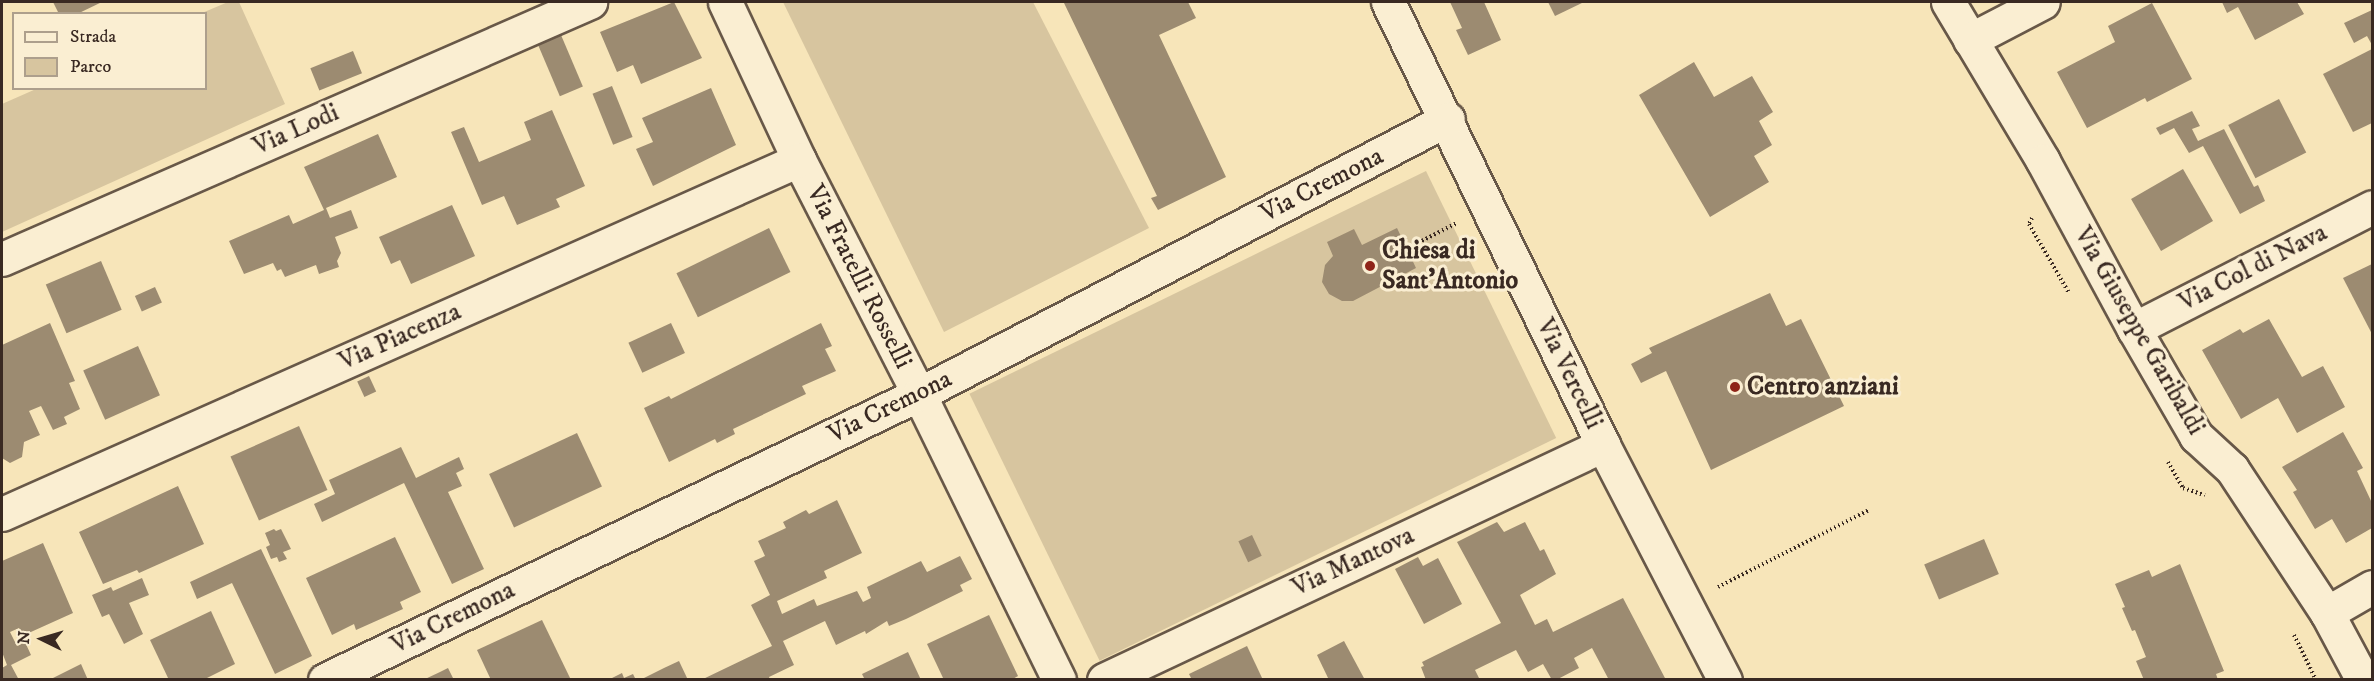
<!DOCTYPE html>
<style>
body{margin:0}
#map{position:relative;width:2374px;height:681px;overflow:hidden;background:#f7e5b9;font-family:"IM FELL DW Pica",serif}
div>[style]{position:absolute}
.green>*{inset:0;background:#d7c59f;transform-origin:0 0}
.building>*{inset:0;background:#9c8b71;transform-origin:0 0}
.path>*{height:4px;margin-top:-2px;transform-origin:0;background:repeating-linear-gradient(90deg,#392922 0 1.5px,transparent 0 4.5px)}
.roads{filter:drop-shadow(2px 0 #685848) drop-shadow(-2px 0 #685848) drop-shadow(0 2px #685848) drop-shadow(0 -2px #685848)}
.minor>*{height:33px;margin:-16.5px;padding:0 16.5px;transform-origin:16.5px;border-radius:16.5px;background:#faeed2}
.dots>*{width:16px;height:16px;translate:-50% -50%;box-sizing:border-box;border:3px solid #faeed2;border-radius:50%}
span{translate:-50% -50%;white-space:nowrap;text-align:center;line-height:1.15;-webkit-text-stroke:6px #faeed2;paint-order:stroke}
.street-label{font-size:26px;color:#392922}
.poi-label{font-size:26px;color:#392922;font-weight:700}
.left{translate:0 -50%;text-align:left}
.frame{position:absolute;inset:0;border:3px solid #392922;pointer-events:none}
.legend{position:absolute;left:12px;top:12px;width:195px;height:78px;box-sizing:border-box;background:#faeed2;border:2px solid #ad9f8c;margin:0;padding:8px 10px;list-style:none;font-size:18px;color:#392922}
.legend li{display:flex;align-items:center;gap:12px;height:30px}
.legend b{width:30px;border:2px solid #ad9f8c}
.north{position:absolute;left:12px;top:609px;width:60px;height:60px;-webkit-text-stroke:4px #faeed2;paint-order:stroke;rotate:275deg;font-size:16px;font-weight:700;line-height:24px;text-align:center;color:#392922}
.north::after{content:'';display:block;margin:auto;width:21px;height:27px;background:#392922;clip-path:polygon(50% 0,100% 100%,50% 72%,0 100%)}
</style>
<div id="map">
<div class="green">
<i style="clip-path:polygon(228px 2px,239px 2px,285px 104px,2px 232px,2px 104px,36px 89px,206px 88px,206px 14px,202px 13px)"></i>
<i style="clip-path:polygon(783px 2px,1033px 2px,1149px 228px,944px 332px)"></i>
<i style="left:1426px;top:171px;width:297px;height:508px;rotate:64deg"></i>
</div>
<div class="building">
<i style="clip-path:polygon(53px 2px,102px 2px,77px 14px,59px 14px)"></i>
<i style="clip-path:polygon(674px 2px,702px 58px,641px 84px,633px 65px,617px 72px,600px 32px)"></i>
<i style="clip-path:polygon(1188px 2px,1196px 18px,1159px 35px,1226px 177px,1158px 210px,1151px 198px,1157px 196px,1064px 3px)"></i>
<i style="clip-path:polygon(1450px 2px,1484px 2px,1501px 40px,1468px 55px,1456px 30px,1462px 28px)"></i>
<i style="clip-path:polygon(1548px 2px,1584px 2px,1555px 16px)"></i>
<i style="clip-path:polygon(2222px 2px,2297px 2px,2304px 14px,2255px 40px,2238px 7px,2227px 13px)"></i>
<i style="clip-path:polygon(2152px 3px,2192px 79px,2147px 102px,2145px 98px,2087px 128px,2057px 72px,2115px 42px,2108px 26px)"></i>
<i style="clip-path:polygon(2372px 10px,2372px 45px,2367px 36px,2354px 43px,2344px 23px)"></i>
<i style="left:561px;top:35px;width:56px;height:25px;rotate:67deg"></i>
<i style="clip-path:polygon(2372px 49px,2372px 123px,2353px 132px,2323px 74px)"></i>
<i style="left:353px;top:51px;width:24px;height:46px;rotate:68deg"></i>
<i style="clip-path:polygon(1694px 62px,1714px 97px,1752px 76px,1773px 112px,1759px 121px,1772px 145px,1754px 156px,1769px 182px,1710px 217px,1639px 95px)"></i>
<i style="left:612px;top:86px;width:55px;height:21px;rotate:68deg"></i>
<i style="clip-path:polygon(711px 88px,736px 145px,653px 186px,636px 149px,653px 142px,642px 118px)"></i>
<i style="left:2279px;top:99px;width:60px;height:57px;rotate:63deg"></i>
<i style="clip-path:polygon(552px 110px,585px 186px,556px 199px,560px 207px,517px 225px,504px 196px,482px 205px,451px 132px,464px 127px,479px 162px,531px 140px,524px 122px)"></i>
<i style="clip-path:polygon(2192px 111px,2200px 126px,2192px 129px,2198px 141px,2224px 129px,2254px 187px,2258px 185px,2265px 201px,2240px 214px,2203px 146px,2189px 153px,2174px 128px,2160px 135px,2156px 128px)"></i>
<i style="clip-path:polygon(378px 134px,397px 177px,326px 208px,330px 218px,351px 210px,358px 228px,335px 237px,341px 253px,337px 261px,339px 267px,319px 274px,316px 265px,285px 277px,281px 269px,277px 271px,273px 263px,244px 274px,229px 241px,289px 215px,293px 224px,324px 210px,304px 167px)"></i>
<i style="left:2183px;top:169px;width:60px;height:60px;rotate:60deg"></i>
<i style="clip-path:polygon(452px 205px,475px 256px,411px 284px,400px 260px,391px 264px,379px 237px)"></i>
<i style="left:769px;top:228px;width:49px;height:103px;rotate:64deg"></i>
<i style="clip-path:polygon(1397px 228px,1416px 268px,1353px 301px,1342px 301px,1329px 294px,1322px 282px,1325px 265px,1333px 256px,1327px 242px,1354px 229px,1362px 245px)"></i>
<i style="left:101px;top:261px;width:53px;height:60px;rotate:67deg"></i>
<i style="clip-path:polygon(2372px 264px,2372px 334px,2343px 278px)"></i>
<i style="left:155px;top:287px;width:17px;height:22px;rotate:66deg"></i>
<i style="clip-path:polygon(1770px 293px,1786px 326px,1801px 319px,1844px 406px,1711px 470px,1666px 371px,1641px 383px,1631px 364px,1652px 353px,1649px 348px)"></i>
<i style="clip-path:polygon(2269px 319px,2302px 377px,2323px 366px,2345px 407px,2297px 433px,2278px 398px,2241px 419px,2202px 350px,2240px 329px,2243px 333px)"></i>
<i style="clip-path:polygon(50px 323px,75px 381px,69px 383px,80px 409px,64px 417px,67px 424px,53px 430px,41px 406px,29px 411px,40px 435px,24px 442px,22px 457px,10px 463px,2px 458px,2px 345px)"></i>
<i style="left:671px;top:323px;width:33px;height:47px;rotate:65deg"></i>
<i style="clip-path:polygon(821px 323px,832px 346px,825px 349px,836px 371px,802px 386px,806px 394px,733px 429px,735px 434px,717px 443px,715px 439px,669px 462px,644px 408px,669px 396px,671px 399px)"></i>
<i style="left:138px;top:346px;width:54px;height:60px;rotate:66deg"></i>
<i style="left:369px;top:376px;width:17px;height:13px;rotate:65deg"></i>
<i style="left:299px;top:426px;width:70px;height:75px;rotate:66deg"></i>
<i style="clip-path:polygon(2343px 432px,2363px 468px,2357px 471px,2372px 503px,2372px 528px,2346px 543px,2332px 519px,2315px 529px,2293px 492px,2297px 490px,2282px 467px)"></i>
<i style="left:577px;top:433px;width:59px;height:97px;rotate:65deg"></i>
<i style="clip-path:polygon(401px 447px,416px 478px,459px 457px,464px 469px,456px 473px,462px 486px,448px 492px,484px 569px,452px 584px,404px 483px,322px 522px,314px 504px,335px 494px,329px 480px)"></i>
<i style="clip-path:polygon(178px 486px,204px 544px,139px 573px,137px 570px,103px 584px,79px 532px)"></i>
<i style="clip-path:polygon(837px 500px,862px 553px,824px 571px,827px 578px,777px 601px,782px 614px,814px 599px,817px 606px,857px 591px,863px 602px,871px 598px,867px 587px,921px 561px,927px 572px,960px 556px,972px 579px,960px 585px,963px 591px,906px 619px,889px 626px,887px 621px,866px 634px,865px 631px,836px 645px,825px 621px,783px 641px,794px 665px,769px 677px,770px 680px,701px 680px,772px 646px,751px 605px,770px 595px,754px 561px,765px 556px,758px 541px,786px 528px,783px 522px,806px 510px,809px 514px)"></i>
<i style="clip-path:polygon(1497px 522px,1504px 532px,1525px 522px,1540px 551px,1544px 549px,1556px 574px,1520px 595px,1535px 625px,1547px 619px,1553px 632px,1623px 598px,1666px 680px,1609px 680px,1592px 648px,1574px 658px,1579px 668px,1556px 680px,1552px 680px,1543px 664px,1528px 672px,1516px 650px,1475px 670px,1480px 680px,1426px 680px,1421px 667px,1424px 666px,1422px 662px,1501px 623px,1457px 542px)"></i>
<i style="clip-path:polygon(274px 529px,276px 531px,281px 529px,291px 549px,283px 552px,287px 559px,279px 562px,277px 557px,271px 559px,266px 547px,270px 545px,265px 533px)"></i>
<i style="left:1252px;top:535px;width:23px;height:15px;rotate:65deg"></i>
<i style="clip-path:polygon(395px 537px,421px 592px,400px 602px,403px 609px,356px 630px,354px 624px,332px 635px,306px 578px)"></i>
<i style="left:1984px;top:539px;width:38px;height:65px;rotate:67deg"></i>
<i style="clip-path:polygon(43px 543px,73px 613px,22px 636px,19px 628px,10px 632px,17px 646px,25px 642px,31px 655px,11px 665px,19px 680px,2px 680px,2px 668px,7px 665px,2px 652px,2px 561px)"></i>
<i style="clip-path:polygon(261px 549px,312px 656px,275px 674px,232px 583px,197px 599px,190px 582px)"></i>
<i style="clip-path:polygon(1418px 557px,1423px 566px,1438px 558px,1462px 604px,1424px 624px,1395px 569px)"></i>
<i style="clip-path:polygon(2180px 564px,2224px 671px,2216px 674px,2218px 680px,2144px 680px,2136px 661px,2146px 657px,2135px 630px,2132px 631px,2122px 608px,2125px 607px,2115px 584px,2149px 570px,2152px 577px)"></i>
<i style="clip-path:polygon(142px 578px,149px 595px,129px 603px,143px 634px,124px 644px,109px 614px,102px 617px,92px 595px,111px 587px,113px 591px)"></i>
<i style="clip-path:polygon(211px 611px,235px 664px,203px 680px,169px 680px,150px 640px)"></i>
<i style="clip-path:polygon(989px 615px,1018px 676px,1011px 680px,944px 680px,927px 644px)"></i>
<i style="clip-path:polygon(542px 620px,571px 680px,491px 680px,477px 650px)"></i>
<i style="clip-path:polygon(1344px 641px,1365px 680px,1329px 680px,1317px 655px)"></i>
<i style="clip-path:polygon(1247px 646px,1263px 680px,1192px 680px,1189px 674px)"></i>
<i style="clip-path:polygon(908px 652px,921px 680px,865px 680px,862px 674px)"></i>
<i style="clip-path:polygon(679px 661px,688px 680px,640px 680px,664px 668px)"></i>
<i style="clip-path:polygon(81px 664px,88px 680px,49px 680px)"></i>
<i style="clip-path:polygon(448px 668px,454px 680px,423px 680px,440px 672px)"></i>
<i style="clip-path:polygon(622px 673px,624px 678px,633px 674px,636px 680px,608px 680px)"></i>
</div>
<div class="path">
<i style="left:2032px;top:218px;width:7px;rotate:117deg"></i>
<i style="left:2029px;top:224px;width:80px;rotate:59.9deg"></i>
<i style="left:1406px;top:249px;width:57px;rotate:-27deg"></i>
<i style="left:2168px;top:462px;width:30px;rotate:60deg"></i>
<i style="left:2183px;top:488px;width:23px;rotate:18deg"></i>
<i style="left:1718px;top:587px;width:169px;rotate:-27deg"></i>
<i style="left:2294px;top:635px;width:50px;rotate:63.9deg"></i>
</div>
<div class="roads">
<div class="minor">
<i style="left:725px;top:2px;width:174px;rotate:64.9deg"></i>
<i style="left:799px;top:160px;width:263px;rotate:62.9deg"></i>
<i style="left:919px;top:394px;width:318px;rotate:63.9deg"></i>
<i style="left:1388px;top:2px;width:492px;rotate:64.1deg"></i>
<i style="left:1603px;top:445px;width:265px;rotate:62.6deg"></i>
<i style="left:1948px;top:2px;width:185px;rotate:59.1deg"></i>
<i style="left:2043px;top:161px;width:191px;rotate:61.6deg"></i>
<i style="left:2134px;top:329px;width:124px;rotate:59.9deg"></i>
<i style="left:2196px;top:436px;width:49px;rotate:42.5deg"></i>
<i style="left:2232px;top:469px;width:173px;rotate:56.6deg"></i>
<i style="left:2327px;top:613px;width:76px;rotate:61.8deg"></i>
<i style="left:1970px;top:40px;width:82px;rotate:-27.5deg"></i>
<i style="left:2px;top:259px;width:642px;rotate:-23.61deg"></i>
<i style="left:2134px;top:329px;width:267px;rotate:-27.1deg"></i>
<i style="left:2px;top:514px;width:872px;rotate:-23.95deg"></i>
<i style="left:2327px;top:613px;width:52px;rotate:-30deg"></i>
<i style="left:325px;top:680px;width:659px;rotate:-25.71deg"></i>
<i style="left:919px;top:394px;width:596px;rotate:-27.47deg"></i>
<i style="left:1104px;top:680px;width:552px;rotate:-25.22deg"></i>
</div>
</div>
<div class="dots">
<i style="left:1370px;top:266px;background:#8f2418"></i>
<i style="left:1735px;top:387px;background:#8f2418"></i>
</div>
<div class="street-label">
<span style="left:296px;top:130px;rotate:-24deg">Via Lodi</span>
<span style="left:1322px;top:185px;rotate:-27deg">Via Cremona</span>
<span style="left:2253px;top:268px;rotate:-27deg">Via Col di Nava</span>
<span style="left:859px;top:277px;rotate:63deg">Via Fratelli Rosselli</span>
<span style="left:2139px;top:331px;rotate:60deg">Via Giuseppe Garibaldi</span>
<span style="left:400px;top:337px;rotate:-24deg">Via Piacenza</span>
<span style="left:1569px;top:374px;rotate:64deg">Via Vercelli</span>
<span style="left:890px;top:407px;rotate:-26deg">Via Cremona</span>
<span style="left:1353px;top:562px;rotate:-25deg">Via Mantova</span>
<span style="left:453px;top:618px;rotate:-26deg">Via Cremona</span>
</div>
<div class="poi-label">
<span class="left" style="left:1382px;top:266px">Chiesa di<br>Sant'Antonio</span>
<span class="left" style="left:1747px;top:387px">Centro anziani</span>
</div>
<div class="frame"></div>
<ul class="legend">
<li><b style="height:8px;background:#faeed2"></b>Strada</li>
<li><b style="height:16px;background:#d7c59f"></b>Parco</li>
</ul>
<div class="north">N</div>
</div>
